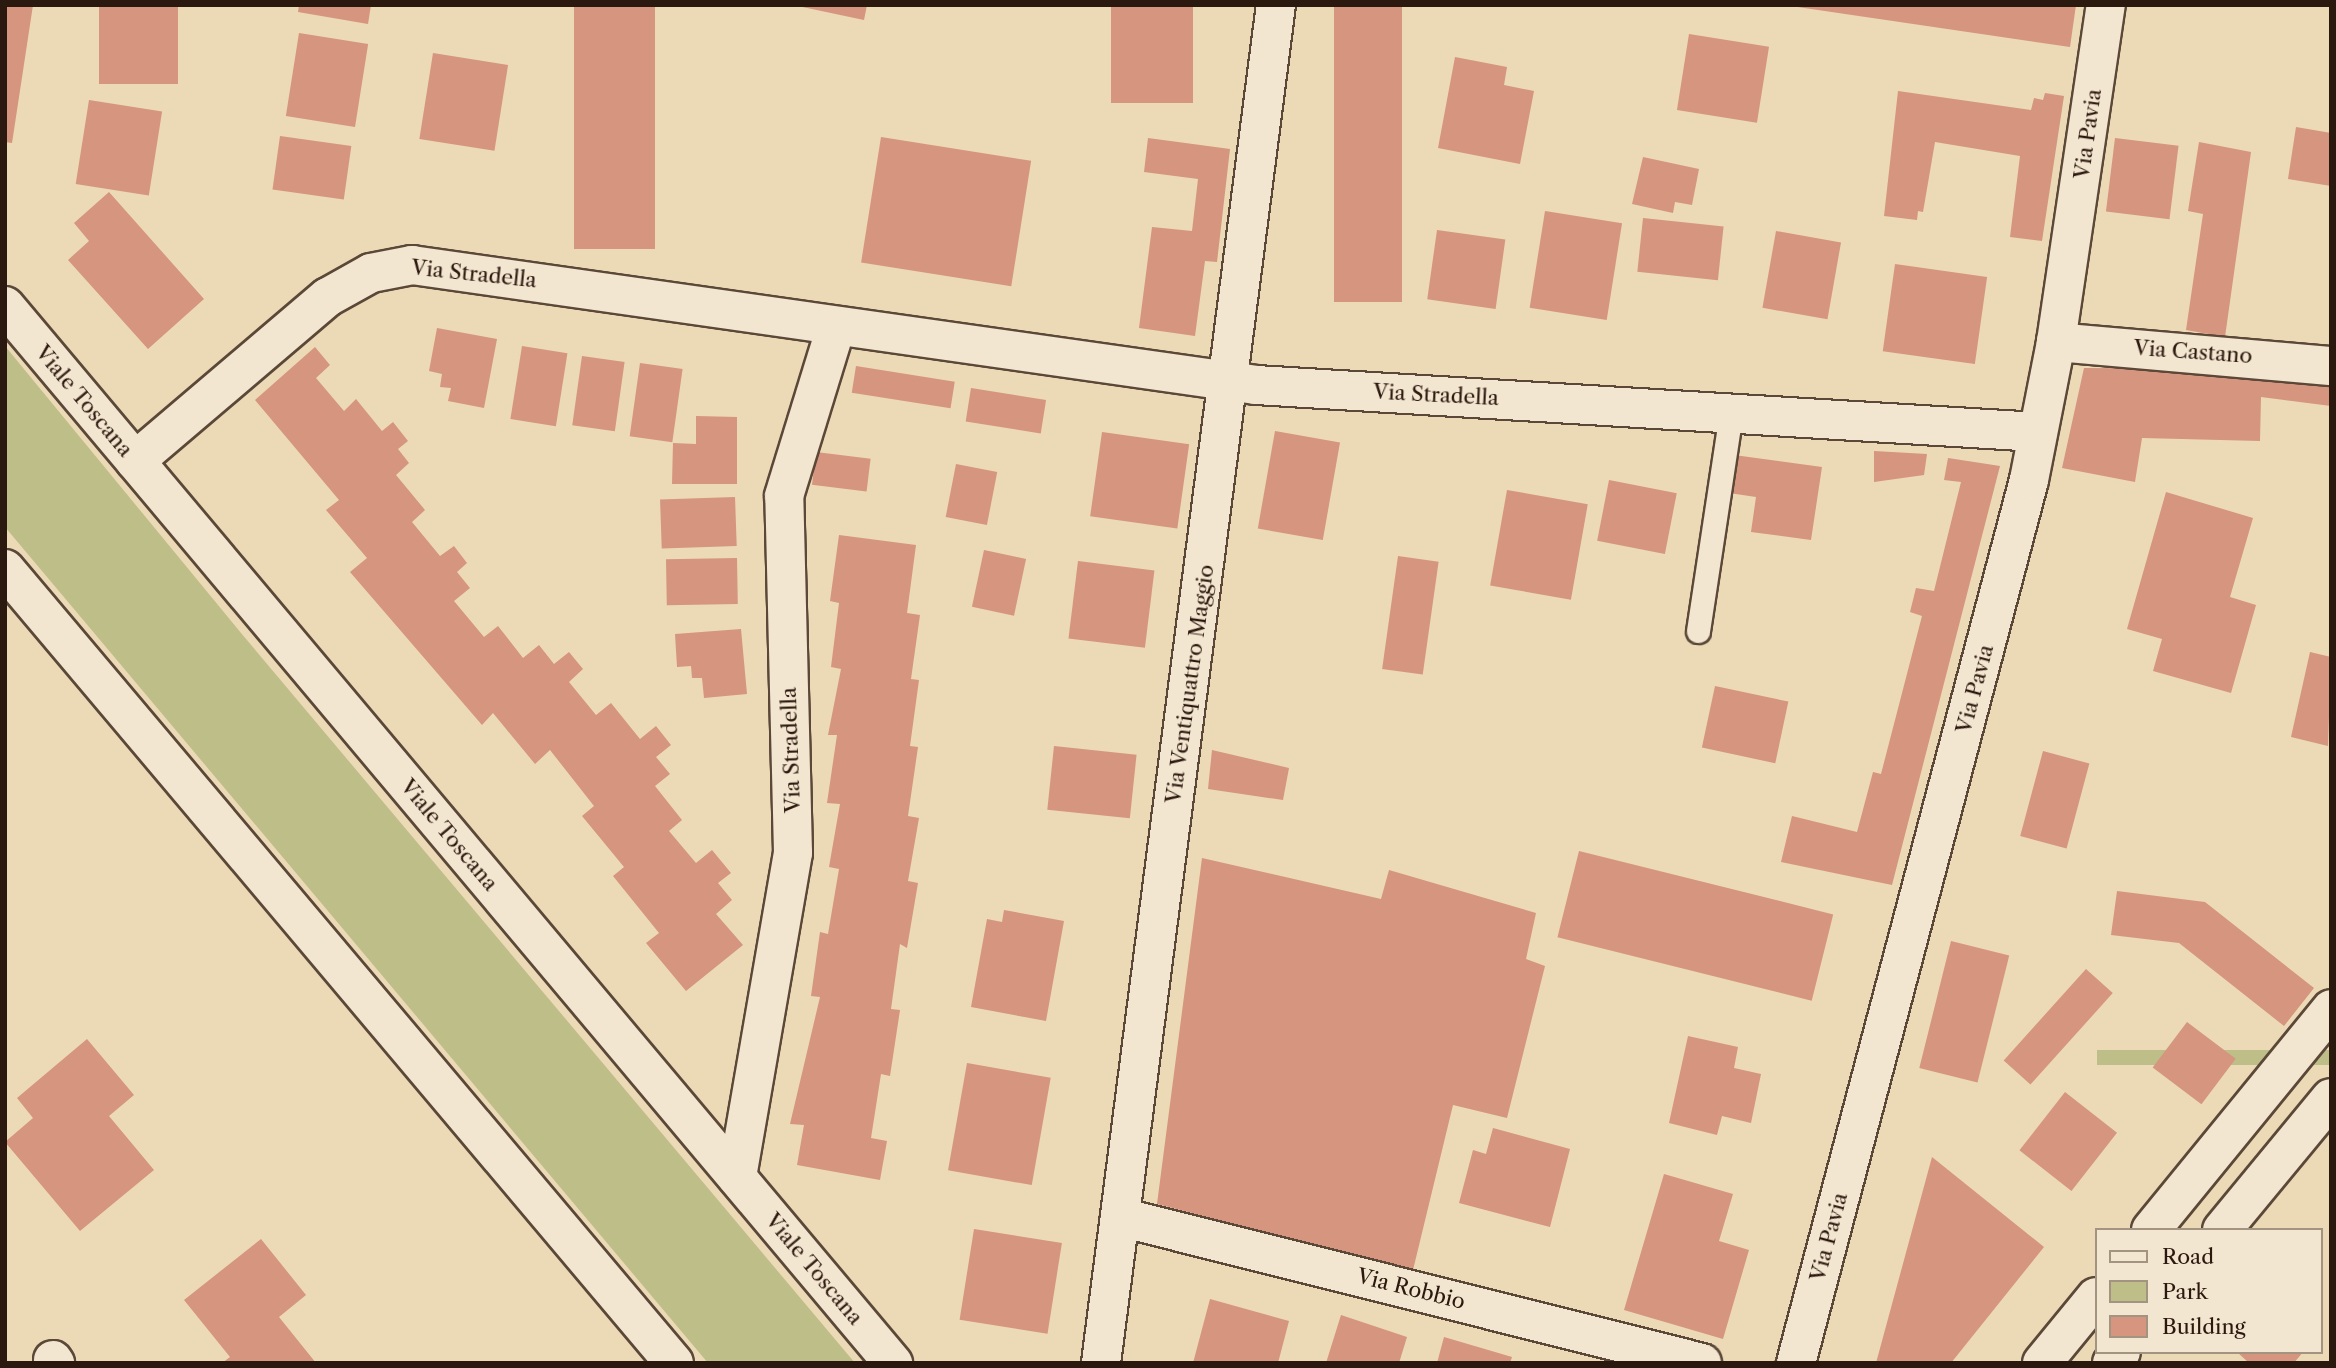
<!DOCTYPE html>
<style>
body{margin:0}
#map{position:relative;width:2336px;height:1368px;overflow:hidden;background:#ecd9b6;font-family:"Libre Caslon Text",serif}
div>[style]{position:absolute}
.green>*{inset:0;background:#bebe89;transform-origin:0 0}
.building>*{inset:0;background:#d5957e;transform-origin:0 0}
.roads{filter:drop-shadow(2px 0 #5b4838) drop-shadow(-2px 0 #5b4838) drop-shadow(0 2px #5b4838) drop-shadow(0 -2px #5b4838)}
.lane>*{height:23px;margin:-11.5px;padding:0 11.5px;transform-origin:11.5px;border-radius:11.5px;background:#f3e6d0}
.street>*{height:38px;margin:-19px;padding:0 19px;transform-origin:19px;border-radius:19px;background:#f3e6d0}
.secondary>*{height:38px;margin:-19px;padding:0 19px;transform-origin:19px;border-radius:19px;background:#f3e6d0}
span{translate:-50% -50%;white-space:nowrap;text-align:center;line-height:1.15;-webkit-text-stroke:5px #f3e6d0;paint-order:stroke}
.street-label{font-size:21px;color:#2b180e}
.frame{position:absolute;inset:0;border:7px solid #2b180e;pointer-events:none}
.legend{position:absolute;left:2095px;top:1228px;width:228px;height:126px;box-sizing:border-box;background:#f3e6d0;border:2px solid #a39482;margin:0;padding:9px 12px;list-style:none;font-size:21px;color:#2b180e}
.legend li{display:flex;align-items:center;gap:14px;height:35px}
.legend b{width:35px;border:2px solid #a39482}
</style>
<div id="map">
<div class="green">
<i style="clip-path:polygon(5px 346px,241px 633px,855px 1363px,708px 1363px,5px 527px)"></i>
<i style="left:2331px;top:1050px;width:15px;height:234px;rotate:90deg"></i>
</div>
<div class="building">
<i style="clip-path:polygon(5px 5px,33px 5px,12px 143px,5px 142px)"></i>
<i style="left:99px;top:5px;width:79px;height:79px"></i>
<i style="clip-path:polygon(299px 5px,371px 5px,368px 24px,298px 12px)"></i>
<i style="left:574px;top:5px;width:81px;height:244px"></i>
<i style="clip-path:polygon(793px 5px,867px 5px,864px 20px)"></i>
<i style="left:1111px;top:5px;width:82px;height:98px"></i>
<i style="left:1334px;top:5px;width:68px;height:297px"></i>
<i style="clip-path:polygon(1784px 5px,2076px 5px,2070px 47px)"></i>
<i style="left:299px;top:33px;width:70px;height:84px;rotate:9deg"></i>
<i style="left:1689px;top:34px;width:81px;height:77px;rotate:9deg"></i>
<i style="left:433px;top:53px;width:76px;height:87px;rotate:9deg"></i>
<i style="clip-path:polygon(1455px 57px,1507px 67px,1504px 85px,1534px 91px,1520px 164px,1438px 148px)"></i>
<i style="clip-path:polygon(1898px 91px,2031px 110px,2034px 98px,2043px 100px,2045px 93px,2064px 96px,2042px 241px,2010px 237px,2020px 156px,1935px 142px,1923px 212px,1918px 211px,1917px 220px,1884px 216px)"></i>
<i style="left:89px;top:100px;width:74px;height:85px;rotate:9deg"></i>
<i style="clip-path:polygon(2296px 127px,2331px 133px,2331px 186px,2288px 179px)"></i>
<i style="left:280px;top:136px;width:72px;height:54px;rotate:8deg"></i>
<i style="left:881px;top:137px;width:152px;height:127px;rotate:9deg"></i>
<i style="clip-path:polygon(1148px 138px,1230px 149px,1217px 262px,1205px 261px,1195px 336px,1139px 328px,1152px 227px,1192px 231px,1198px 179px,1144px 172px)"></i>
<i style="left:2115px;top:138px;width:64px;height:74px;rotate:7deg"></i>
<i style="clip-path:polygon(2199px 142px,2251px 152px,2225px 337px,2186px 330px,2203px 214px,2188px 211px)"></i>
<i style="clip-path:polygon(1643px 157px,1699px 169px,1692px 205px,1675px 202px,1673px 213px,1632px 204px)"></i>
<i style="clip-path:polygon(109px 192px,204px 299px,148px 349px,68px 260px,89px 241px,74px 223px)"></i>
<i style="left:1545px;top:211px;width:78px;height:98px;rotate:9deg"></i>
<i style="left:1643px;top:218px;width:81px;height:54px;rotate:6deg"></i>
<i style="left:1437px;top:230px;width:69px;height:70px;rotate:8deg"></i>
<i style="left:1776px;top:231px;width:66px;height:78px;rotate:10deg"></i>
<i style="left:1895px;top:264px;width:93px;height:88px;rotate:8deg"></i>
<i style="clip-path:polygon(437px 328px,497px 339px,484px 408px,448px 401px,451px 388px,440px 387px,442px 374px,429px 371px)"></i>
<i style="left:522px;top:346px;width:46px;height:74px;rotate:9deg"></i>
<i style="clip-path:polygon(315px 347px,330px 365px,316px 378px,344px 411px,356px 399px,382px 431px,393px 422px,408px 441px,398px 449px,409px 463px,396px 475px,425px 510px,412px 522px,440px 556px,454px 546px,467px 563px,457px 572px,470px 588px,454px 601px,484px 637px,498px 626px,523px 658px,539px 645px,554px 664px,569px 652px,583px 669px,569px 682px,596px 715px,611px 703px,640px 739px,656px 726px,671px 745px,656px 757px,670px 774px,655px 786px,682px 820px,669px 831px,696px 863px,712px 850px,731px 873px,718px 883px,732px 900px,716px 914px,743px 945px,686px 991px,646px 943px,659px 933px,613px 876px,624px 867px,582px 816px,594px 806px,550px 750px,535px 764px,493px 713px,482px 725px,350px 572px,367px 558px,326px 510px,339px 500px,255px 400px)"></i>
<i style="left:582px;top:356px;width:43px;height:70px;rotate:8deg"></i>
<i style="left:640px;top:363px;width:43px;height:74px;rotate:8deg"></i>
<i style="left:856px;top:366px;width:100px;height:27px;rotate:9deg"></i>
<i style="clip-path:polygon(2084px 368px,2261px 369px,2331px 379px,2331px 406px,2261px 397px,2260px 441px,2142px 438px,2135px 482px,2062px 468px)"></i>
<i style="left:971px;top:388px;width:76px;height:34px;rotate:9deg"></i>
<i style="clip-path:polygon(696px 416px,737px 417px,737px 484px,672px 484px,673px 443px,696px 444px)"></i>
<i style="left:1275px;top:431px;width:66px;height:99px;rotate:10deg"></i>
<i style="left:1102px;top:432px;width:88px;height:85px;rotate:8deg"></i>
<i style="clip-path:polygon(1874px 451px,1927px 454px,1924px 475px,1874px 482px)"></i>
<i style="left:816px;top:452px;width:55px;height:33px;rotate:7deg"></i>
<i style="clip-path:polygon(1734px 455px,1822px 467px,1811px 540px,1751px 532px,1756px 497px,1729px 493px)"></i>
<i style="clip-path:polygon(1948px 458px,2000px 466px,1892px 885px,1781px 862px,1792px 816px,1857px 832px,1873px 772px,1881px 774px,1922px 616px,1910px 612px,1916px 588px,1934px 591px,1961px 482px,1944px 480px)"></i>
<i style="left:956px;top:464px;width:42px;height:54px;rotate:11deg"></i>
<i style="left:1609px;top:480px;width:69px;height:62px;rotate:11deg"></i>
<i style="left:1507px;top:490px;width:82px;height:97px;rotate:10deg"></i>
<i style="clip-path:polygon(2166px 492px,2253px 518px,2230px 597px,2256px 605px,2231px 693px,2153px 671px,2162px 639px,2127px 629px)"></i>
<i style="left:735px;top:497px;width:49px;height:75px;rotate:88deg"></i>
<i style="clip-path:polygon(839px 535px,916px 545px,907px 613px,920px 615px,911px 679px,919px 680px,910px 746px,918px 747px,908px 816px,919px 818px,908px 881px,918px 883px,907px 948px,900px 944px,891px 1009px,900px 1010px,890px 1076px,881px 1074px,871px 1138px,887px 1141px,880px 1180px,797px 1165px,804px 1125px,790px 1124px,820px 997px,811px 996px,820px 932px,828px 934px,839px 869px,829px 867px,840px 804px,827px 803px,837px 735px,828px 735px,841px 669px,831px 667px,839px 603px,830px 601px)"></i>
<i style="left:984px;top:550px;width:43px;height:58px;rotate:12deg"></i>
<i style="left:1398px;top:556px;width:41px;height:114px;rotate:8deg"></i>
<i style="left:737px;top:558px;width:46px;height:71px;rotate:89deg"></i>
<i style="left:1078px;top:561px;width:77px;height:78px;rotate:7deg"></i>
<i style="clip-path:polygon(741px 629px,747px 694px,704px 698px,702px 678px,692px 678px,691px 666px,677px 667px,675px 634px)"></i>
<i style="clip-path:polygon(2310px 652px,2331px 657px,2328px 746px,2291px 737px)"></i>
<i style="left:1715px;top:686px;width:75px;height:63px;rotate:12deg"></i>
<i style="left:1054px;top:746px;width:83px;height:64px;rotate:6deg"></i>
<i style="clip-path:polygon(1212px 750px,1289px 768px,1283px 800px,1208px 789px)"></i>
<i style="left:2043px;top:751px;width:48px;height:88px;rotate:15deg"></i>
<i style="left:1579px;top:851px;width:262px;height:89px;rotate:14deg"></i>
<i style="clip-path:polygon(1202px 858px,1381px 899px,1389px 870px,1536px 913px,1526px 959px,1545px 966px,1507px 1118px,1453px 1105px,1413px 1270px,1157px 1204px)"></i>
<i style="clip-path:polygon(2117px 891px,2205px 902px,2314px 988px,2284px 1026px,2179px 943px,2111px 935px)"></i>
<i style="clip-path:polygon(1004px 910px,1064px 921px,1046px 1021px,971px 1007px,987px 919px,1002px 922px)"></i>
<i style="left:1951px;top:941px;width:60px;height:131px;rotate:14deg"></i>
<i style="left:2086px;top:969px;width:36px;height:123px;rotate:42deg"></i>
<i style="left:2187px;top:1022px;width:61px;height:57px;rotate:37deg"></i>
<i style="clip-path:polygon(1688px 1036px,1738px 1047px,1734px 1068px,1761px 1074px,1751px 1123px,1722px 1116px,1717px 1135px,1669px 1123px)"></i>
<i style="clip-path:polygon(87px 1039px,134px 1095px,109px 1116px,154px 1170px,80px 1231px,5px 1142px,33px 1118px,17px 1098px)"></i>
<i style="left:967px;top:1063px;width:85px;height:109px;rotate:10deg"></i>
<i style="left:2065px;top:1092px;width:66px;height:74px;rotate:38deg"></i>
<i style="clip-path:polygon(1493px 1128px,1570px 1149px,1550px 1227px,1459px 1203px,1473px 1150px,1486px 1154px)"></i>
<i style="clip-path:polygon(1932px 1157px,2044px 1247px,1951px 1363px,1876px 1363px)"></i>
<i style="clip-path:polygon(1664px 1174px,1733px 1194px,1719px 1241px,1749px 1250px,1723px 1339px,1624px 1310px)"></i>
<i style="left:974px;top:1229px;width:89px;height:92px;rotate:9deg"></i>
<i style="clip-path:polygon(261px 1239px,306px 1295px,279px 1317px,316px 1363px,222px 1363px,230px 1357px,184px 1300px)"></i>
<i style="clip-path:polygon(1210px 1299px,1289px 1321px,1278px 1363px,1193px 1363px)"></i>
<i style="clip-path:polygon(1341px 1315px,1407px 1337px,1399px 1363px,1326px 1363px)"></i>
<i style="clip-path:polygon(1444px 1337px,1512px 1357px,1510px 1363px,1437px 1363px)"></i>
<i style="clip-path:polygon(2237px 1352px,2303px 1352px,2294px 1363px,2249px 1363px)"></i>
</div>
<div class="roads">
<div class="lane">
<i style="left:1698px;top:631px;width:221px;rotate:-81.4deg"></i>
</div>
<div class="street">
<i style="left:5px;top:306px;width:1381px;rotate:49.97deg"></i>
<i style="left:2056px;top:342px;width:276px;rotate:5deg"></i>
<i style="left:135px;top:461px;width:253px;rotate:-40.4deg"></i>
<i style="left:328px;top:297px;width:49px;rotate:-29.2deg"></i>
<i style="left:371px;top:273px;width:42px;rotate:-11deg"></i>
<i style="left:412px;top:265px;width:852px;rotate:8.09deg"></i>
<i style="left:1256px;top:385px;width:783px;rotate:3.44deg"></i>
<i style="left:737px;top:1177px;width:329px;rotate:-80.2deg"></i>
<i style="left:793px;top:853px;width:357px;rotate:-91.4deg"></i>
<i style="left:784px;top:496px;width:177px;rotate:-72.9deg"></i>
<i style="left:1120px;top:1217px;width:600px;rotate:14.08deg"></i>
<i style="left:53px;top:1360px;width:4px;rotate:56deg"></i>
<i style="left:1101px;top:1363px;width:1369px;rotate:-82.66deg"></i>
<i style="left:1796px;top:1363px;width:913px;rotate:-75.22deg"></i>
<i style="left:2029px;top:480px;width:141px;rotate:-78.9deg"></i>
<i style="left:2056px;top:342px;width:341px;rotate:-81.6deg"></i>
</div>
<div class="secondary">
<i style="left:5px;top:569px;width:1038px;rotate:49.88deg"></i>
<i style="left:2151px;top:1230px;width:285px;rotate:-50.8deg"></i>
<i style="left:2222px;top:1230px;width:171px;rotate:-50.5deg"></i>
<i style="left:2042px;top:1363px;width:85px;rotate:-50.7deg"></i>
<i style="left:2112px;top:1363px;width:14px;rotate:-51deg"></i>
</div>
</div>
<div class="street-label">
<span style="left:2088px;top:134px;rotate:-82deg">Via Pavia</span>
<span style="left:474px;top:274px;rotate:6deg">Via Stradella</span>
<span style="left:2193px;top:352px;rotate:4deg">Via Castano</span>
<span style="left:1436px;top:395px;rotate:3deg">Via Stradella</span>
<span style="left:84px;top:401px;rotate:50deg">Viale Toscana</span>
<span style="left:1190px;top:684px;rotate:-82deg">Via Ventiquattro Maggio</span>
<span style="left:1975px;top:689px;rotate:-75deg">Via Pavia</span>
<span style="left:791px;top:750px;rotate:-92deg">Via Stradella</span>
<span style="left:449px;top:835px;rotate:50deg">Viale Toscana</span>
<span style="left:1829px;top:1237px;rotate:-75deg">Via Pavia</span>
<span style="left:814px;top:1269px;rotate:50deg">Viale Toscana</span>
<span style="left:1411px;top:1289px;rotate:14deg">Via Robbio</span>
</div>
<div class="frame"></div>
<ul class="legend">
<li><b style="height:9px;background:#f3e6d0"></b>Road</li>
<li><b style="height:19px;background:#bebe89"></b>Park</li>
<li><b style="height:19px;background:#d5957e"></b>Building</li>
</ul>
</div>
